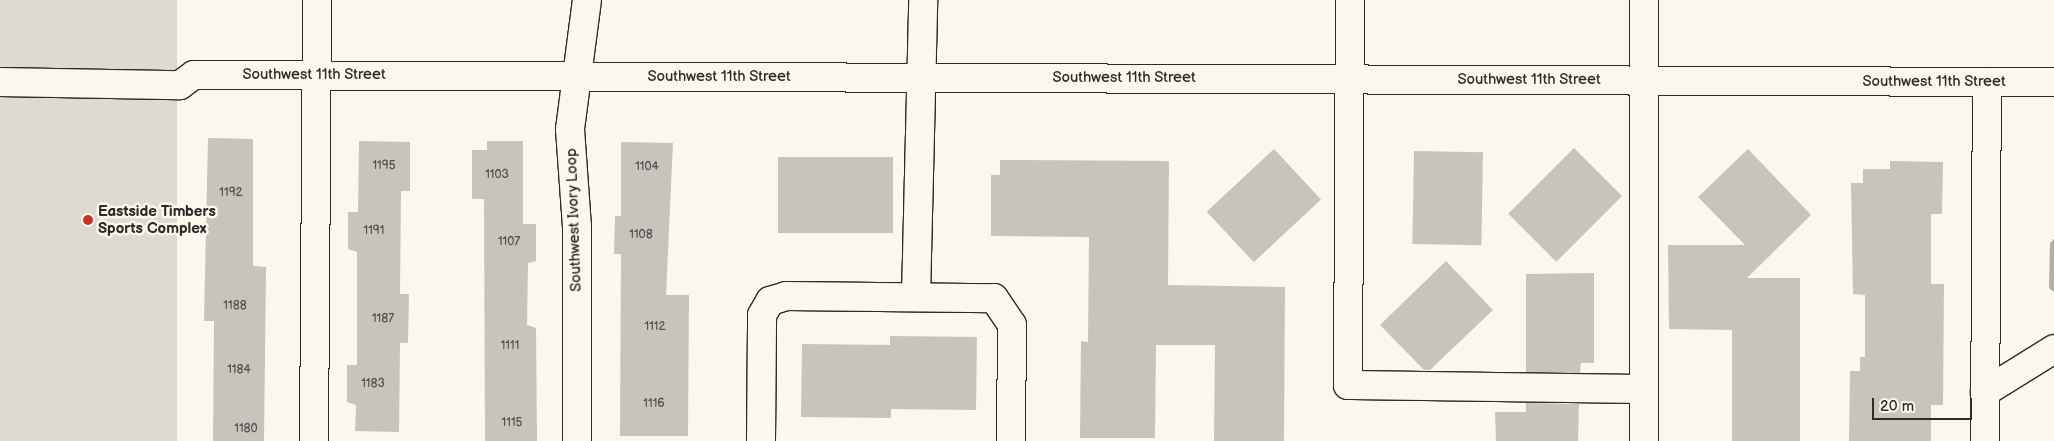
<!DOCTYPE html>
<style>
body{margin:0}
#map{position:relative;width:2054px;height:441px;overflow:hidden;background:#fbf7ec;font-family:"Balsamiq Sans",sans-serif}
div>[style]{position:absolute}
.green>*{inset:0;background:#dddad0;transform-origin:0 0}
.water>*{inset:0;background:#b1afa7}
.building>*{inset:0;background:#c7c4bc;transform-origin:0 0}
.roads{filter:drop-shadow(1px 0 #2b2b2b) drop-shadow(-1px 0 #2b2b2b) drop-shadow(0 1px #2b2b2b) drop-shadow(0 -1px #2b2b2b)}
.minor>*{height:28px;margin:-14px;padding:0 14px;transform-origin:14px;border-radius:14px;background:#fbf7ec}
.dots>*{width:14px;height:14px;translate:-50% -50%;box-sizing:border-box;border:2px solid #fbf7ec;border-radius:50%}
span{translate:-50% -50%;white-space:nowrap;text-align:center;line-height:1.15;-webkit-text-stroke:5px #fbf7ec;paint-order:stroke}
.number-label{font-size:12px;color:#52514f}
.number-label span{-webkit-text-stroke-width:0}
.street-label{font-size:15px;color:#2b2b2b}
.poi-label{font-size:15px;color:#2b2b2b;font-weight:700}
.left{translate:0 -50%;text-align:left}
.scale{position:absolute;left:1872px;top:398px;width:100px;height:22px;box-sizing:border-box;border:2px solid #2b2b2b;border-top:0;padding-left:6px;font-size:15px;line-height:18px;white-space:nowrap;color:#2b2b2b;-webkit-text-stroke:4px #fbf7ec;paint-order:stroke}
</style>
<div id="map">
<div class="green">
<i style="left:0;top:0;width:177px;height:441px"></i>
</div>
<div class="water">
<i style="clip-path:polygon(2054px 239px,2054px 292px,2049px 288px,2050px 243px)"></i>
</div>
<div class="building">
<i style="clip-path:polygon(208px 138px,253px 139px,253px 266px,266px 267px,264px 441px,213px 441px,214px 321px,204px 321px)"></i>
<i style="clip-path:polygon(359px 141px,410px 142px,410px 191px,401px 191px,400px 294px,409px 294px,408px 343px,400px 343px,399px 432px,355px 431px,356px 405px,347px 402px,347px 365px,357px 365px,357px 252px,348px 249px,348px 212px,358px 212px)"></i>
<i style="clip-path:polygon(487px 141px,523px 141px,523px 224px,536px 224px,536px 261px,528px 263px,527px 325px,536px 328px,537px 441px,485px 441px,484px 199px,472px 199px,472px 150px,487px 150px)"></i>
<i style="clip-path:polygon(621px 142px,673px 143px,666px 295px,689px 295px,688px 436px,620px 436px,621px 254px,614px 254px,615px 216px,621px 216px)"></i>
<i style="left:1574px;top:148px;width:68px;height:93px;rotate:45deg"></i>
<i style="left:1274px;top:149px;width:69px;height:92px;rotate:47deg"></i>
<i style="clip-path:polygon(1748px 149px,1811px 215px,1747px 278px,1800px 278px,1800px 441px,1732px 441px,1732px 330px,1669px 329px,1668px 245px,1745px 245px,1698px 197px)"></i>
<i style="left:1414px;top:151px;width:69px;height:93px;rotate:1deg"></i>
<i style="left:778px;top:157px;width:115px;height:76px"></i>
<i style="clip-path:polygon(1000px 160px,1169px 161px,1168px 285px,1285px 287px,1284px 441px,1214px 441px,1215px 345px,1156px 345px,1155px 438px,1080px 438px,1081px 341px,1088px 342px,1089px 237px,991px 236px,991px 175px,1000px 175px)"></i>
<i style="clip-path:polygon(1890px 161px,1943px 162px,1942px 214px,1931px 214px,1931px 284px,1944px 284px,1943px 405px,1931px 405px,1931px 441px,1849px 441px,1850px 371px,1860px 371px,1860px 357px,1865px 357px,1865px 295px,1853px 294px,1851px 183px,1863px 183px,1863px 169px,1890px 169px)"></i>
<i style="clip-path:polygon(1446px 261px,1493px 310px,1430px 370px,1424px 370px,1380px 325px)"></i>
<i style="clip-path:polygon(1594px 273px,1594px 363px,1581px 363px,1580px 373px,1526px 372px,1526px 274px)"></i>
<i style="clip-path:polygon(890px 336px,977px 337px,976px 410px,891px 409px,891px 418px,801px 417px,802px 344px,890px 345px)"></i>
<i style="clip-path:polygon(1526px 403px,1579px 404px,1578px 441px,1496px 441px,1495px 412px,1526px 412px)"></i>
</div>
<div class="roads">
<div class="minor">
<i style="left:1350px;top:0;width:385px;rotate:90.3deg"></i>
<i style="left:1348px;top:385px;width:296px;rotate:0.8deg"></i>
<i style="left:0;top:82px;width:180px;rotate:1deg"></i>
<i style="left:180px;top:85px;width:17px;rotate:-36deg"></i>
<i style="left:194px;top:75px;width:1860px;rotate:0.22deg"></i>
<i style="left:916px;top:297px;width:297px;rotate:-88.6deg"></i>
<i style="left:1985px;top:392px;width:81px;rotate:-31.9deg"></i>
<i style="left:314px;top:441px;width:441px;rotate:-89.6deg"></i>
<i style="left:577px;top:441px;width:214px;rotate:-90deg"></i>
<i style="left:577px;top:227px;width:98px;rotate:-94.1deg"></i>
<i style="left:570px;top:129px;width:130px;rotate:-82.5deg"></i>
<i style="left:761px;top:441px;width:126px;rotate:-89.5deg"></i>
<i style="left:762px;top:315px;width:16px;rotate:-60deg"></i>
<i style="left:770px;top:301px;width:17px;rotate:-17deg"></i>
<i style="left:786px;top:296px;width:208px;rotate:0.6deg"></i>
<i style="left:994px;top:298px;width:32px;rotate:56deg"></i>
<i style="left:1012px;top:325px;width:116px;rotate:90.5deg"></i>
<i style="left:1644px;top:441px;width:441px;rotate:-90deg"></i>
<i style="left:1985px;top:441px;width:359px;rotate:-89.7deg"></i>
</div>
</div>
<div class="dots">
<i style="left:88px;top:220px;background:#c8321e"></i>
</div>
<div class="number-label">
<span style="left:384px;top:166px">1195</span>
<span style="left:647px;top:167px">1104</span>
<span style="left:497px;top:175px">1103</span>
<span style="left:231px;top:193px">1192</span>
<span style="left:374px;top:231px">1191</span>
<span style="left:641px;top:235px">1108</span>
<span style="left:509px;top:242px">1107</span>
<span style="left:235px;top:306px">1188</span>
<span style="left:383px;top:319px">1187</span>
<span style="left:655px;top:327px">1112</span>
<span style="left:510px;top:346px">1111</span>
<span style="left:239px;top:370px">1184</span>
<span style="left:373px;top:384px">1183</span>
<span style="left:654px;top:404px">1116</span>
<span style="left:512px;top:423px">1115</span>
<span style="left:246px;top:429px">1180</span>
</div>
<div class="street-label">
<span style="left:314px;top:75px">Southwest 11th Street</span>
<span style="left:719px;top:77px">Southwest 11th Street</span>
<span style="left:1124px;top:78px">Southwest 11th Street</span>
<span style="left:1529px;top:80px">Southwest 11th Street</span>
<span style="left:1934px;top:82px">Southwest 11th Street</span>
<span style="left:574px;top:220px;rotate:-92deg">Southwest Ivory Loop</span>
</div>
<div class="poi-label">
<span class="left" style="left:98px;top:220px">Eastside Timbers<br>Sports Complex</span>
</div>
<div class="scale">20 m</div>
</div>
